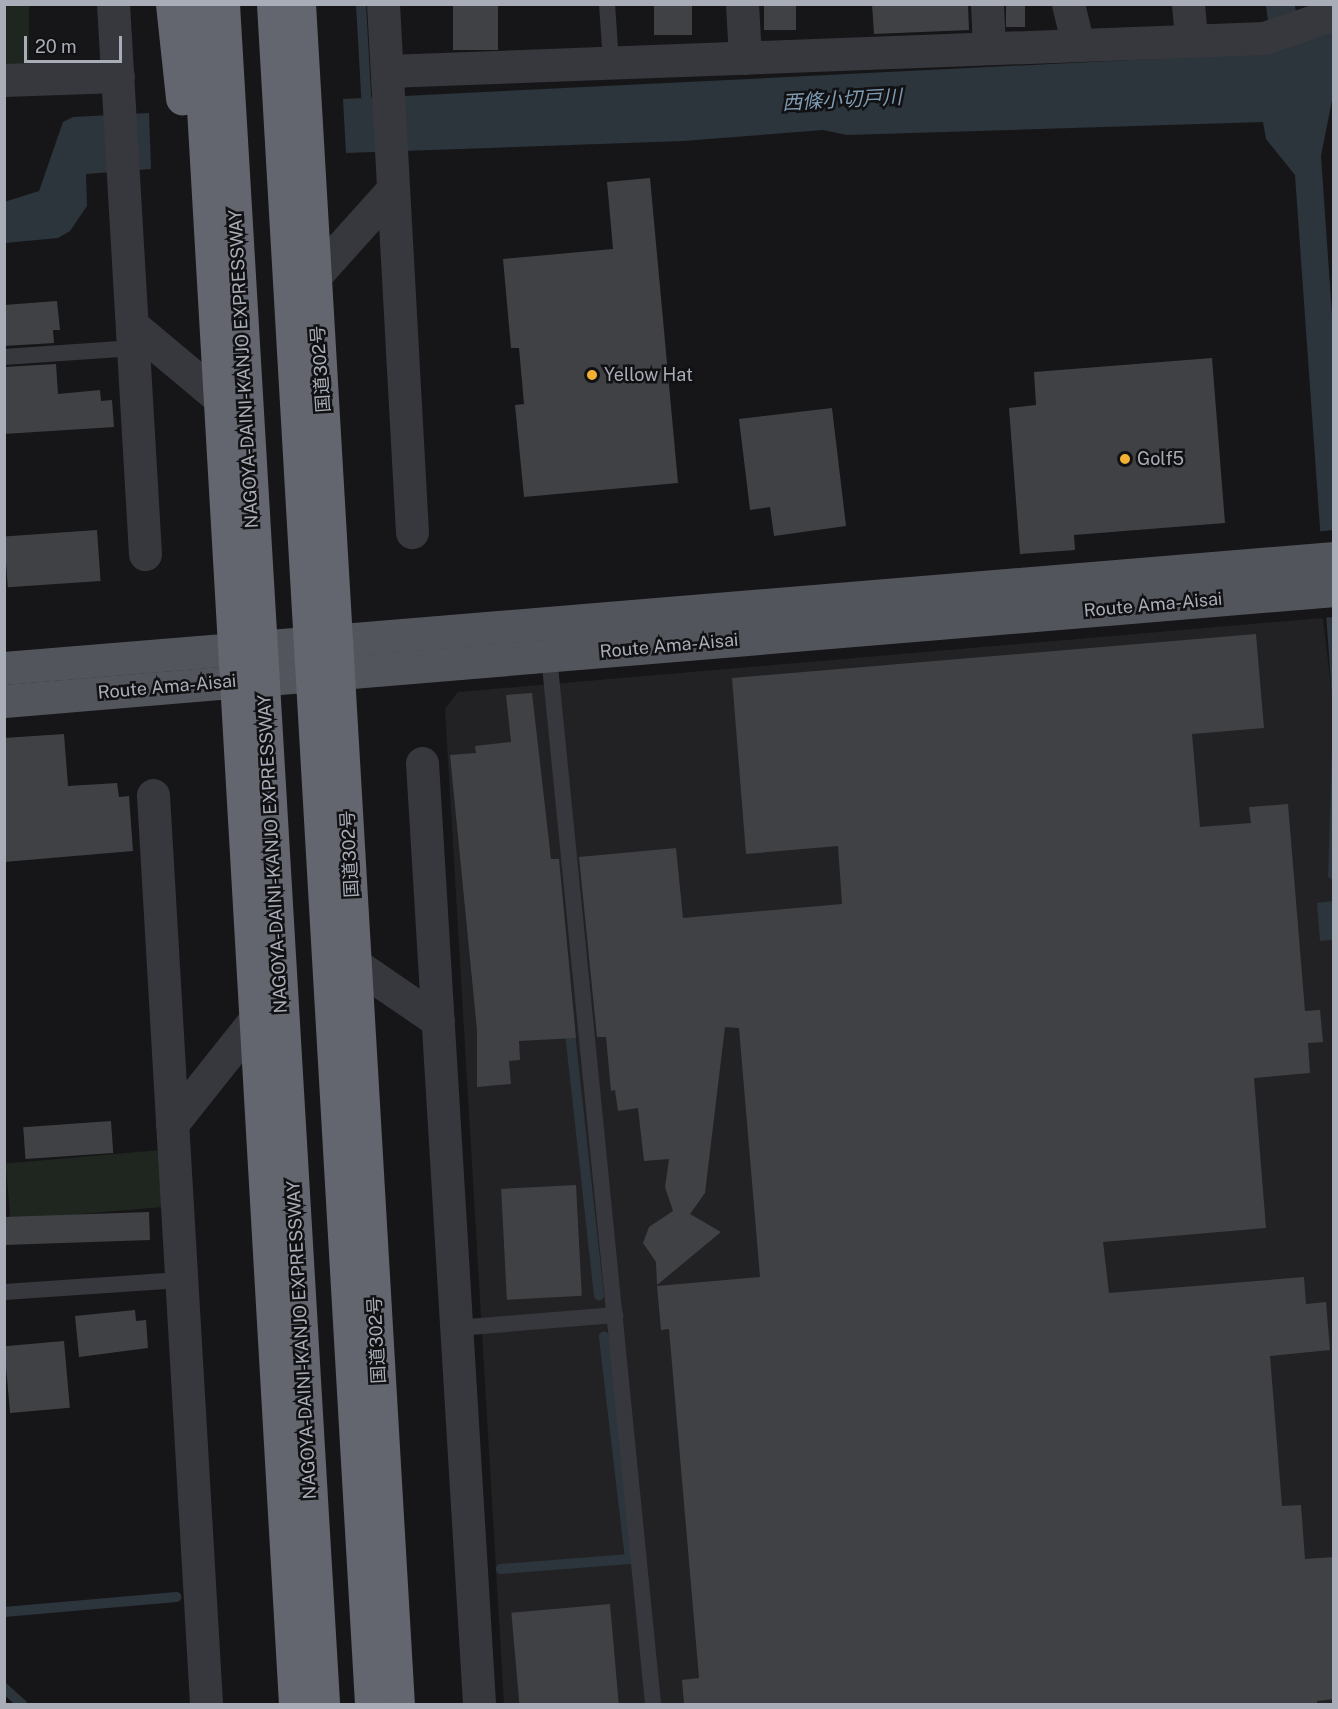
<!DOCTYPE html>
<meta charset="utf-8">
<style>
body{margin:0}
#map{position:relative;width:1338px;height:1709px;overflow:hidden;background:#161618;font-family:"Public Sans","Noto Sans JP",sans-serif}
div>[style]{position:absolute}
.built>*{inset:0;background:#222225}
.green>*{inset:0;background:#1e261f;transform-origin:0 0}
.water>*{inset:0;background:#2c353c}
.pier>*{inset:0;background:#161618}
.stream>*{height:10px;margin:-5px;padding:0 5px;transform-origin:5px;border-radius:5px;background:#2c353c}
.building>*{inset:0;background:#404145;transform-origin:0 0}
.lane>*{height:16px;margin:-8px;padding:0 8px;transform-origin:8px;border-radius:8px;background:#37383d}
.street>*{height:33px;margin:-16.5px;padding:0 16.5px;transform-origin:16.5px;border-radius:16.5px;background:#37383d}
.primary>*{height:33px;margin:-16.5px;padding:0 16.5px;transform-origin:16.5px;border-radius:16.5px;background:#53555c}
.highway>*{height:33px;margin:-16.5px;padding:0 16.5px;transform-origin:16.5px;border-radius:16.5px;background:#63666e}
.highway-bridge>*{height:33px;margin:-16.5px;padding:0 16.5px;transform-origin:16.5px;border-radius:16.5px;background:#63666e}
.dots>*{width:16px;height:16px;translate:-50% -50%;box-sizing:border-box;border:3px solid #111113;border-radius:50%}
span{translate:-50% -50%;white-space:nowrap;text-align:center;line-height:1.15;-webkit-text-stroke:5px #111113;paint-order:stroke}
.street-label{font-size:18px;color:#a8adb8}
.poi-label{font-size:18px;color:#a8adb8}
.left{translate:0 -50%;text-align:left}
.water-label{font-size:20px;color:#7f9bb3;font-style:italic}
.frame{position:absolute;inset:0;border:6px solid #a8adb8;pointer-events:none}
.scale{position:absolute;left:24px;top:36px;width:98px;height:27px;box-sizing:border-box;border:3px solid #a8adb8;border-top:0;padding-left:8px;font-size:18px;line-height:21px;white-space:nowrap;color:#a8adb8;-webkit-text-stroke:4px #111113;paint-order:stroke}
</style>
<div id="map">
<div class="built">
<i style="clip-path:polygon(1323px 618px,1334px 712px,1328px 877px,1334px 880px,1333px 1704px,504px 1704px,445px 709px,458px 692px)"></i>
</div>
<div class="green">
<i style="left:4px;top:5px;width:25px;height:68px"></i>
<i style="left:160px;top:1150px;width:57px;height:155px;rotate:85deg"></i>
</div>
<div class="water">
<i style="clip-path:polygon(1266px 5px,1295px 5px,1296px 14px,1333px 30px,1333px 95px,1321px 156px,1334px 344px,1333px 712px,1295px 175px,1266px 139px,1263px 122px,847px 135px,823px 130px,683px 141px,346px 153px,343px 99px,1272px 53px)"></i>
<i style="clip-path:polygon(149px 113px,151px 169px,86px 174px,87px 206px,70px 231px,58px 238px,5px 243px,4px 202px,39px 191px,63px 122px,73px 117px)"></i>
<i style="clip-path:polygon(1333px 718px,1334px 880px,1333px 880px,1328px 877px)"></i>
<i style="clip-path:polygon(1333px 901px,1333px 940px,1320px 941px,1317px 903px)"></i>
</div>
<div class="pier">
<i style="clip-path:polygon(1333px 530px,1333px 617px,1320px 618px,1315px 532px)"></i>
</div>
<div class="stream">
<i style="left:361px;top:4px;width:108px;rotate:86.8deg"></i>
<i style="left:569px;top:1024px;width:273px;rotate:83.7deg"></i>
<i style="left:501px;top:1569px;width:129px;rotate:-4.4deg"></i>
<i style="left:630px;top:1559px;width:224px;rotate:-96.7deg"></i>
<i style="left:4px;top:1612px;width:173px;rotate:-5deg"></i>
<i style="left:4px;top:1688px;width:24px;rotate:42deg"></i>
</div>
<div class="building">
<i style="left:453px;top:4px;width:45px;height:46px"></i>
<i style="left:654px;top:4px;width:38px;height:31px"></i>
<i style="left:764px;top:4px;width:32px;height:26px"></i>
<i style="clip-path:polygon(872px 4px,968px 4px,969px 30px,874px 34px)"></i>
<i style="left:1006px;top:4px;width:19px;height:23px"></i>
<i style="clip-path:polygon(650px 178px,678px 483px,524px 497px,515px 405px,524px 404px,519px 348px,511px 348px,503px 259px,613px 249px,607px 182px)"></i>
<i style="clip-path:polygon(57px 301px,60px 330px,53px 330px,54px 343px,4px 346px,4px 305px)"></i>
<i style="clip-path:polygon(1212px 358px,1225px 523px,1074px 535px,1075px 550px,1020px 554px,1009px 408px,1036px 405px,1034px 372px)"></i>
<i style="clip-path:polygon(56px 364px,58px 394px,100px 390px,101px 401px,112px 400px,114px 427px,4px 434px,4px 367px)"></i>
<i style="clip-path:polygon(832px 408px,846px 526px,774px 536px,770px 507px,750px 510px,739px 419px)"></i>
<i style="left:97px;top:530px;width:51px;height:93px;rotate:86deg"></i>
<i style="clip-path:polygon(1256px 634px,1264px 728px,1192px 734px,1200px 827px,1251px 823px,1249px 807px,1288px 804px,1305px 1011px,1320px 1010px,1323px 1042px,1308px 1043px,1310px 1073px,1254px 1078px,1266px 1228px,1103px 1242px,1109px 1293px,1304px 1277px,1306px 1304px,1326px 1302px,1330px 1350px,1270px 1356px,1282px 1506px,1301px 1505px,1305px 1559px,1334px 1557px,1334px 1699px,1317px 1701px,1317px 1704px,684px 1704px,682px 1680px,699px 1678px,669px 1329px,661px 1330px,657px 1286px,760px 1277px,739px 1028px,725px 1027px,705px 1193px,690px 1214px,721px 1232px,657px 1285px,656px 1262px,643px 1243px,649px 1227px,673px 1211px,665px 1187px,669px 1159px,644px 1161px,638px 1108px,618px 1111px,615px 1090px,611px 1091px,606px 1037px,597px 1037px,579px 857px,676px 848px,683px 918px,842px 904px,838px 846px,746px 854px,732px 678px)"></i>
<i style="clip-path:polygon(532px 693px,551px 859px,559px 859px,576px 1038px,519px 1041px,520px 1060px,509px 1061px,511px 1084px,477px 1087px,477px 1030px,450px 755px,476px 753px,475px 746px,511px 742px,506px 695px)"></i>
<i style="clip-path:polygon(64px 734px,68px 786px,117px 783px,119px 797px,129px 796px,133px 851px,4px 862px,4px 738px)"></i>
<i style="left:111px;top:1121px;width:32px;height:88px;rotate:86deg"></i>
<i style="left:576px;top:1185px;width:111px;height:75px;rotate:87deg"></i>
<i style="left:149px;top:1212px;width:28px;height:146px;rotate:88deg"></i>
<i style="clip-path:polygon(135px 1310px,136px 1321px,146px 1320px,148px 1348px,79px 1357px,75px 1316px)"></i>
<i style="left:64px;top:1341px;width:67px;height:60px;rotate:85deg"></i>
<i style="left:610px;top:1604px;width:100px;height:99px;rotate:85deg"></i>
</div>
<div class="lane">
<i style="left:607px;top:4px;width:59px;rotate:86.1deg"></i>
<i style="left:4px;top:357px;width:130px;rotate:-4deg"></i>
<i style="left:549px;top:656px;width:1053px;rotate:84.33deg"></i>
<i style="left:4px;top:1292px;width:177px;rotate:-3.9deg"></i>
<i style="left:457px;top:1328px;width:159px;rotate:-4.7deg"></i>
</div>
<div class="street">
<i style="left:113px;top:4px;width:551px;rotate:86.67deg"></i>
<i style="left:383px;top:4px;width:529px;rotate:86.86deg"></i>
<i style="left:742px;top:4px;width:54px;rotate:86.8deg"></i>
<i style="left:987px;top:4px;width:44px;rotate:87.4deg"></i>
<i style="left:1068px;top:4px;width:42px;rotate:76.3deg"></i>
<i style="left:1188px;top:4px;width:36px;rotate:85deg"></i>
<i style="left:387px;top:71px;width:878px;rotate:-2.15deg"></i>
<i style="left:1264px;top:38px;width:74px;rotate:-18.9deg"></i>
<i style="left:4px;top:80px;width:114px;rotate:-2deg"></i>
<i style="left:315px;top:276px;width:117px;rotate:-48.1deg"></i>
<i style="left:132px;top:325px;width:112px;rotate:39.9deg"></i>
<i style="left:422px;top:763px;width:943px;rotate:86.53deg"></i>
<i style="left:153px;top:795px;width:911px;rotate:86.66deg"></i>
<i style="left:356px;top:965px;width:99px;rotate:34.3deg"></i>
<i style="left:172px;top:1124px;width:137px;rotate:-51.5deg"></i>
</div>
<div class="primary">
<i style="left:4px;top:668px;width:1335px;rotate:-4.73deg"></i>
<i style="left:4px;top:701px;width:1335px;rotate:-4.77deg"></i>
</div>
<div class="highway">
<i style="left:172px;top:4px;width:95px;rotate:83.9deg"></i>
<i style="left:197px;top:4px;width:1703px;rotate:86.7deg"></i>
<i style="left:299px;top:4px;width:1703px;rotate:86.67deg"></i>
</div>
<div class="highway-bridge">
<i style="left:223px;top:4px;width:1703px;rotate:86.63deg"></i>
<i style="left:273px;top:4px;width:1703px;rotate:86.7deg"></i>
</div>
<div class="dots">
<i style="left:592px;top:375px;background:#f2b134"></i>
<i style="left:1125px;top:459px;background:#f2b134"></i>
</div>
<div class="street-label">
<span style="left:244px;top:369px;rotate:-93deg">NAGOYA-DAINI-KANJO EXPRESSWAY</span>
<span style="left:321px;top:369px;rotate:-94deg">国道302号</span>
<span style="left:1153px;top:605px;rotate:-5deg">Route Ama-Aisai</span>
<span style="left:669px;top:646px;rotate:-5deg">Route Ama-Aisai</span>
<span style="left:167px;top:687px;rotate:-5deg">Route Ama-Aisai</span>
<span style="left:273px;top:854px;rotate:-93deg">NAGOYA-DAINI-KANJO EXPRESSWAY</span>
<span style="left:350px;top:854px;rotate:-93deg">国道302号</span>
<span style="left:302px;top:1340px;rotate:-93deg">NAGOYA-DAINI-KANJO EXPRESSWAY</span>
<span style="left:377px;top:1340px;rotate:-93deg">国道302号</span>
</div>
<div class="poi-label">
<span class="left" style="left:604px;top:375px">Yellow Hat</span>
<span class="left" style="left:1137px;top:459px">Golf5</span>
</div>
<div class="water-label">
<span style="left:842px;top:100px;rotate:-3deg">西條小切戸川</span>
</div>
<div class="frame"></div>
<div class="scale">20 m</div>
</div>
